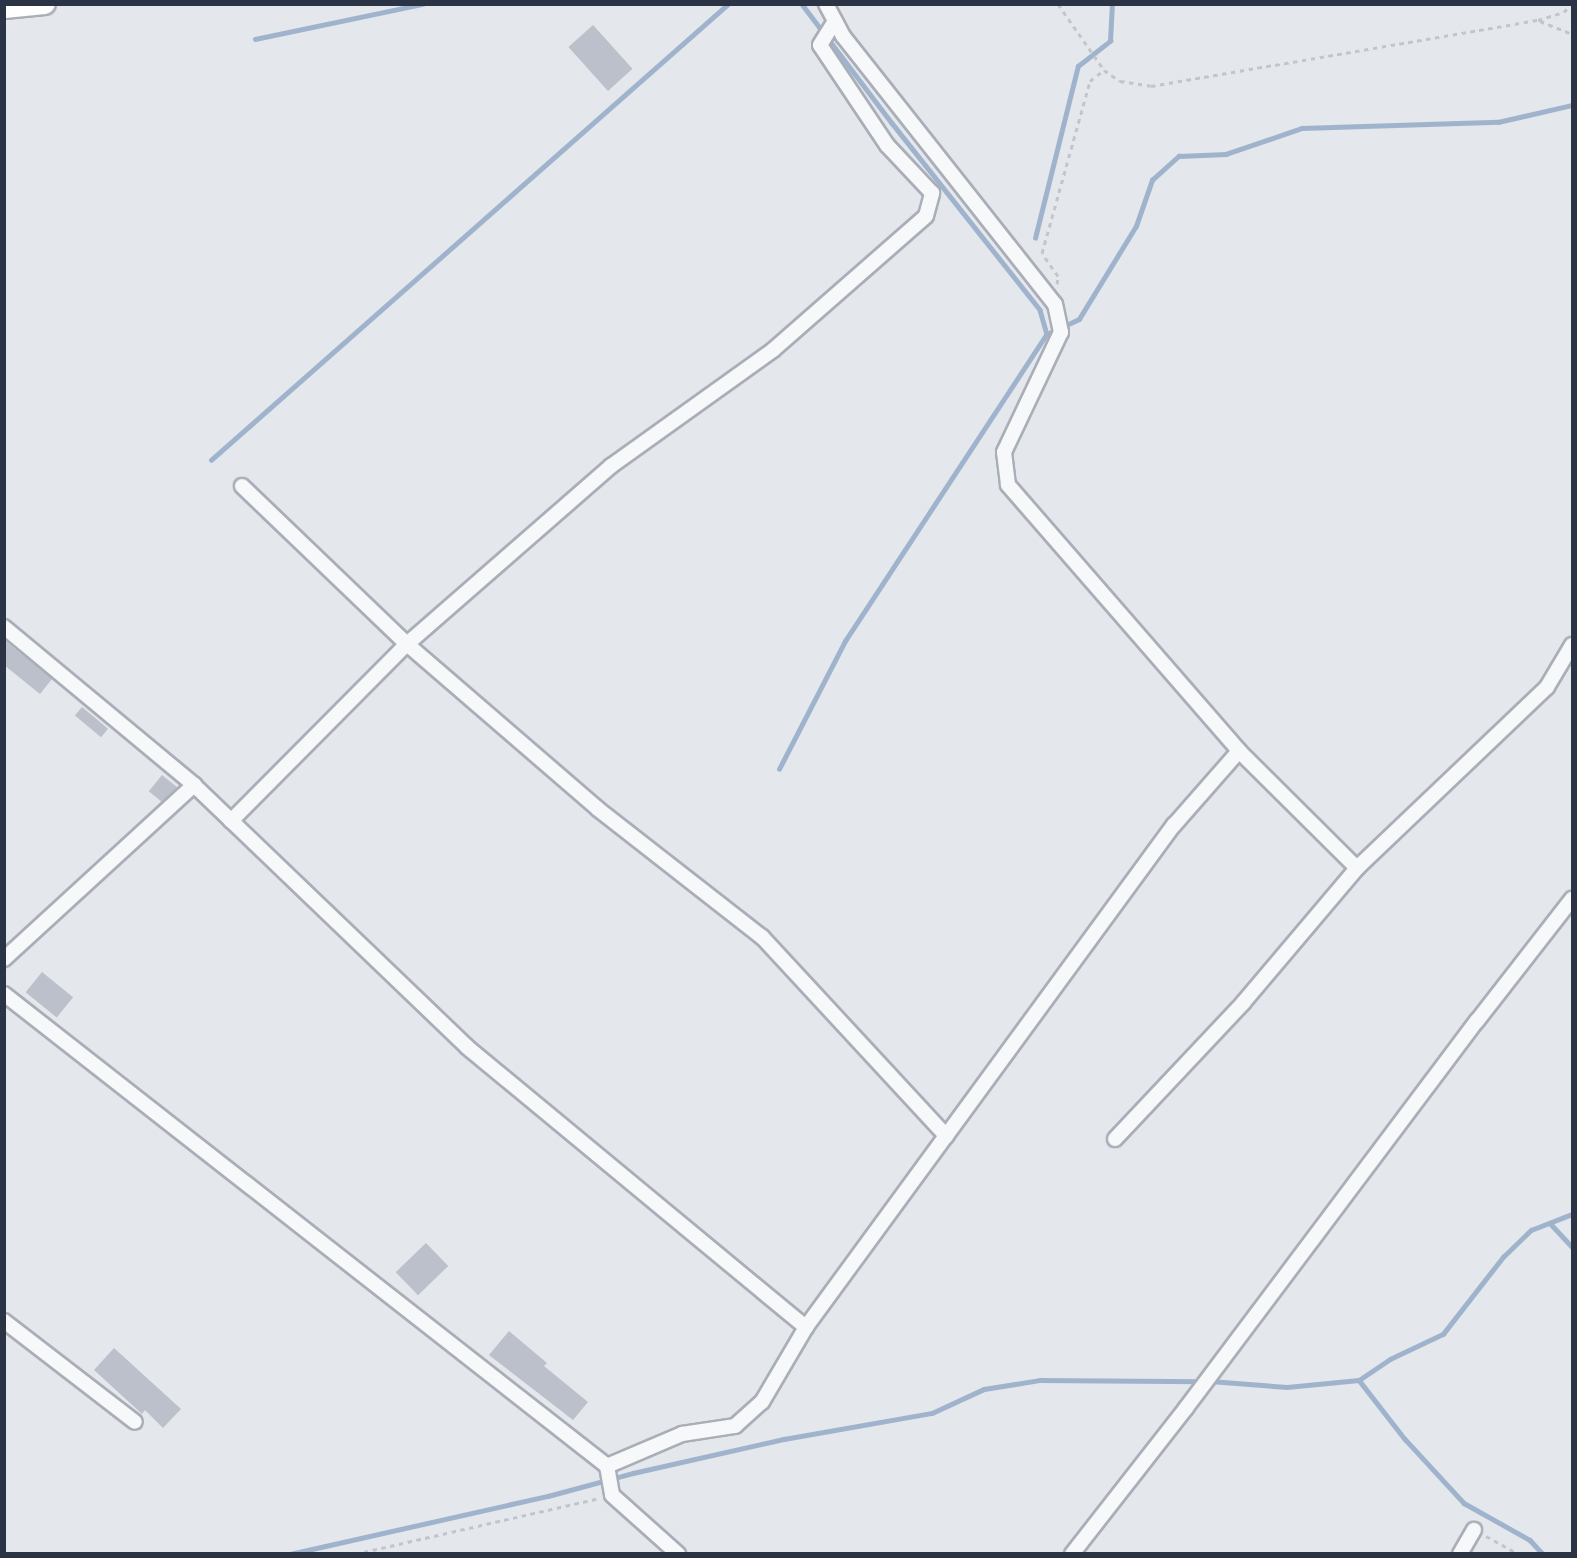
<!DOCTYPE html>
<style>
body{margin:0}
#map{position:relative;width:1577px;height:1558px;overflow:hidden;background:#e4e7ec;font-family:"Roboto Condensed",sans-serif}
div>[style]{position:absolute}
.stream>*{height:4.5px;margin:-2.25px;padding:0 2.25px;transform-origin:2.25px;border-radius:2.25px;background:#9fb4cc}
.building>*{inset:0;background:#bbc0ca;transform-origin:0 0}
.path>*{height:3px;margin-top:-1.5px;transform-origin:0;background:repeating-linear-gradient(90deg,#c2c5cb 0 4.5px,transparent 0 9px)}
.roads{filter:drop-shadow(2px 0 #a9aeb7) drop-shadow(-2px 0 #a9aeb7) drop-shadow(0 2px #a9aeb7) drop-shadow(0 -2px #a9aeb7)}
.street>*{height:14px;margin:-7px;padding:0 7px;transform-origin:7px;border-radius:7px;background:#f7f8fa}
.secondary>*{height:20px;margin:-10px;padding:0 10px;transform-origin:10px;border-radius:10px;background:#fff}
span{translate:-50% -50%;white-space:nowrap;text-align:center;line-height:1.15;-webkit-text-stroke:6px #f4f6f9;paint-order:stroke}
.frame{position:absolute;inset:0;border:6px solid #2b3445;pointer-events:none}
</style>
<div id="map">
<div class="stream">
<i style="left:802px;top:4px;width:149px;rotate:52.9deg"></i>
<i style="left:892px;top:123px;width:238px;rotate:51.6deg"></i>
<i style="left:1040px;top:310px;width:25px;rotate:74deg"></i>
<i style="left:255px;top:39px;width:171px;rotate:-11.8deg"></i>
<i style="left:1035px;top:238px;width:177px;rotate:-76deg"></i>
<i style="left:1078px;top:66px;width:41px;rotate:-38deg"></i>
<i style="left:1110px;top:41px;width:37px;rotate:-87deg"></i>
<i style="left:211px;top:460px;width:689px;rotate:-41.41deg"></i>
<i style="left:779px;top:769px;width:144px;rotate:-62.7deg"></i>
<i style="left:845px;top:641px;width:367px;rotate:-56.7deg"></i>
<i style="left:1047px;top:334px;width:35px;rotate:-25deg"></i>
<i style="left:1079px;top:319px;width:109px;rotate:-58.5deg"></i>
<i style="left:1136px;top:226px;width:49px;rotate:-70.8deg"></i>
<i style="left:1152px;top:180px;width:36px;rotate:-42deg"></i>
<i style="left:1179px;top:156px;width:47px;rotate:-2.4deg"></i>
<i style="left:1226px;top:154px;width:80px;rotate:-18.9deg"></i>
<i style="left:1302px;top:128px;width:196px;rotate:-1.8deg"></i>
<i style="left:1498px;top:122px;width:76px;rotate:-12.9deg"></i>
<i style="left:1550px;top:1223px;width:33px;rotate:47deg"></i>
<i style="left:1359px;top:1380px;width:75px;rotate:52.1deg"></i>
<i style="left:1405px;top:1439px;width:87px;rotate:47.3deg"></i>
<i style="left:1464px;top:1503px;width:76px;rotate:29.3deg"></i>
<i style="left:1530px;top:1540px;width:19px;rotate:47deg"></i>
<i style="left:1210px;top:1381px;width:77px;rotate:4.5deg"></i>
<i style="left:1287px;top:1387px;width:72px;rotate:-5.6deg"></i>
<i style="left:1359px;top:1380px;width:37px;rotate:-34deg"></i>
<i style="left:1390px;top:1359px;width:59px;rotate:-25.3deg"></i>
<i style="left:1443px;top:1334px;width:98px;rotate:-52.1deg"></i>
<i style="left:1503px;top:1257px;width:39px;rotate:-44deg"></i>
<i style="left:1531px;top:1230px;width:44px;rotate:-21.3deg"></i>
<i style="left:290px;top:1554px;width:264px;rotate:-12.7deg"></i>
<i style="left:548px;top:1496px;width:88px;rotate:-15.1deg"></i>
<i style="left:633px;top:1473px;width:155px;rotate:-12.7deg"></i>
<i style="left:784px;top:1439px;width:150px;rotate:-10deg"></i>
<i style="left:932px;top:1413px;width:57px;rotate:-24.8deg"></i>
<i style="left:984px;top:1389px;width:57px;rotate:-9.1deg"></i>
<i style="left:1040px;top:1380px;width:162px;rotate:0.4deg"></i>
</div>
<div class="building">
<i style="left:593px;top:25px;width:59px;height:33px;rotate:48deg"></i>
<i style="clip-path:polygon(4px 640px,52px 679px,40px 694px,4px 665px)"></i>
<i style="left:82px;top:707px;width:34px;height:11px;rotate:40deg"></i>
<i style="left:162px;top:775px;width:19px;height:21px;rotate:39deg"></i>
<i style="left:42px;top:972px;width:40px;height:26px;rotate:39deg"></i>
<i style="left:426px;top:1243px;width:32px;height:42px;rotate:46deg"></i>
<i style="clip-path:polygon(509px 1331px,547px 1363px,544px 1366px,588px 1402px,573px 1420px,489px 1355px)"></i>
<i style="clip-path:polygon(114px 1348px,181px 1409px,163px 1428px,145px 1410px,142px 1414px,94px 1370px)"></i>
</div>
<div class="path">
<i style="left:1058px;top:4px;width:80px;rotate:55.1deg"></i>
<i style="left:1104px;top:70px;width:19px;rotate:35deg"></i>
<i style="left:1120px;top:81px;width:31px;rotate:9deg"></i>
<i style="left:1151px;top:86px;width:393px;rotate:-9.7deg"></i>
<i style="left:1538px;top:20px;width:27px;rotate:-17deg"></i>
<i style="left:1564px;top:12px;width:11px;rotate:-49deg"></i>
<i style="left:1540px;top:21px;width:35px;rotate:22deg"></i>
<i style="left:1057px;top:284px;width:8px;rotate:-83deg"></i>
<i style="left:1058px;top:276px;width:28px;rotate:-125deg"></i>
<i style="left:1042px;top:253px;width:179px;rotate:-74.4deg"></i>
<i style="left:1090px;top:81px;width:18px;rotate:-38deg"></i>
<i style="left:1486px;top:1536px;width:38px;rotate:29deg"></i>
<i style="left:355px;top:1554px;width:250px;rotate:-12.9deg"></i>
</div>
<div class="roads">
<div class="street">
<i style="left:826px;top:4px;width:36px;rotate:62deg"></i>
<i style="left:843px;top:36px;width:342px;rotate:51.7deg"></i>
<i style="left:1055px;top:304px;width:29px;rotate:78deg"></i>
<i style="left:1061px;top:332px;width:133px;rotate:115.4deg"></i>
<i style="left:1004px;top:452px;width:33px;rotate:83deg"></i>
<i style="left:1008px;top:485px;width:352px;rotate:49deg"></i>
<i style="left:1239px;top:751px;width:166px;rotate:44.8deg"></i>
<i style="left:242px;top:486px;width:228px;rotate:43.8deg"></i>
<i style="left:407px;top:644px;width:252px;rotate:40.8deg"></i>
<i style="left:598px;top:809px;width:208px;rotate:38deg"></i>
<i style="left:762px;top:937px;width:271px;rotate:47.2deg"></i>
<i style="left:4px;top:627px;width:247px;rotate:39.7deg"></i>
<i style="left:194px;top:785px;width:378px;rotate:43.8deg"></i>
<i style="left:467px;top:1047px;width:440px;rotate:39.6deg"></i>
<i style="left:231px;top:821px;width:250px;rotate:-45.2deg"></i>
<i style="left:407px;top:644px;width:271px;rotate:-41.1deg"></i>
<i style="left:611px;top:466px;width:199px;rotate:-35.6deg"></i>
<i style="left:773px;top:350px;width:203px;rotate:-41.2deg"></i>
<i style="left:926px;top:216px;width:24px;rotate:-75deg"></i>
<i style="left:932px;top:193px;width:66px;rotate:-133.2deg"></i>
<i style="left:887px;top:145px;width:120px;rotate:-123.8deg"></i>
<i style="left:820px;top:45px;width:28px;rotate:-58deg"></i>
<i style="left:4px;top:959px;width:258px;rotate:-42.5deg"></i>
<i style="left:4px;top:994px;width:766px;rotate:38.05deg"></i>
<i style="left:607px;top:1466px;width:29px;rotate:80deg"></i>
<i style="left:612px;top:1495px;width:89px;rotate:41.8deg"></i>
<i style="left:1115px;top:1139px;width:187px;rotate:-46.7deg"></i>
<i style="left:1243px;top:1003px;width:177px;rotate:-49.8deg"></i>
<i style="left:1357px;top:868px;width:262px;rotate:-43.6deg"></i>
<i style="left:1547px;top:687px;width:49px;rotate:-59.2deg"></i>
<i style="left:4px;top:1321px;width:165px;rotate:37.6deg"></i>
<i style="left:607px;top:1466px;width:82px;rotate:-23.1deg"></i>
<i style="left:682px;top:1434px;width:54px;rotate:-8.6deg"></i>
<i style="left:735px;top:1426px;width:36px;rotate:-42deg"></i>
<i style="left:762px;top:1402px;width:87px;rotate:-59.6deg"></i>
<i style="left:806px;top:1327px;width:237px;rotate:-53.8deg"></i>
<i style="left:946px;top:1136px;width:386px;rotate:-53.8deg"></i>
<i style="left:1174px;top:825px;width:98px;rotate:-48.7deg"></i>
<i style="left:1072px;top:1554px;width:185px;rotate:-52deg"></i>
<i style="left:1186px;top:1408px;width:484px;rotate:-53.1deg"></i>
<i style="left:1477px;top:1021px;width:155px;rotate:-52.1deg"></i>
<i style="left:1460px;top:1554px;width:28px;rotate:-60deg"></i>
</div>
<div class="secondary">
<i style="left:4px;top:8px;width:41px;rotate:-5.6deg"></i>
</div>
</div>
<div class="frame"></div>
</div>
